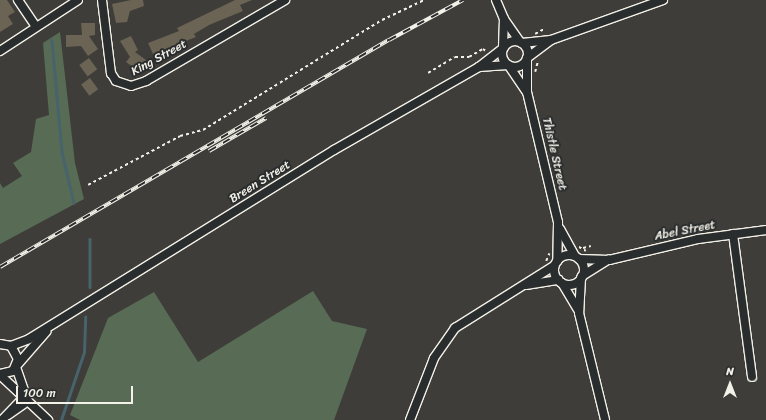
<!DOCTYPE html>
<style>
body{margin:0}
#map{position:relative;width:766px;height:420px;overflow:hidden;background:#3e3d39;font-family:Sriracha,sans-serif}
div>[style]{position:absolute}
.green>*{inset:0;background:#586b55}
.stream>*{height:2.5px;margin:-1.25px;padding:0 1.25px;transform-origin:1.25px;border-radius:1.25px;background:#47636b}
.building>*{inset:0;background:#6b6353;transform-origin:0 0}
.path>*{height:1.5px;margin-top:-0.75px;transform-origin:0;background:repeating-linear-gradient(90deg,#f4f1e8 0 3px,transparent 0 6px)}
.roads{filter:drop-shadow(1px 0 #f4f1e8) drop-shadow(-1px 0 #f4f1e8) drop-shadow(0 1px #f4f1e8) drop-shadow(0 -1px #f4f1e8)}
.minor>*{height:8px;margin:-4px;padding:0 4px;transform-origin:4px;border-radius:4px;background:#2a2d2e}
.minor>.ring{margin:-4px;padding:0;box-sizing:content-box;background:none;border:8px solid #2a2d2e;border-radius:50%}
.rail>*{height:4px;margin-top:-2px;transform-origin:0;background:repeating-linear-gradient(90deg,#2a2d2e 0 8px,#f4f1e8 0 16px);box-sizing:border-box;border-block:1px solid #f4f1e8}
span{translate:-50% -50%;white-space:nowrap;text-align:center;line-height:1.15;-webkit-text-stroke:4px #2a2d2e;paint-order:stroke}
.street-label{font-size:12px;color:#f4f1e8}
.north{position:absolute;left:710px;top:364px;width:40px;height:40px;-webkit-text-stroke:3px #2a2d2e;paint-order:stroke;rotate:0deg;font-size:11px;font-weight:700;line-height:16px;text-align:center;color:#f4f1e8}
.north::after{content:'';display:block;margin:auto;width:14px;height:18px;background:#f4f1e8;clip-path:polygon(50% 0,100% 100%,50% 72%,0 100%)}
.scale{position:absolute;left:16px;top:386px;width:117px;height:18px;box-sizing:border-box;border:2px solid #f4f1e8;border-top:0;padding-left:5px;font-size:12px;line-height:14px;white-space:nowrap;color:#f4f1e8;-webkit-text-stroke:3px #2a2d2e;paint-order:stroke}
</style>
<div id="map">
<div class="green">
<i style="clip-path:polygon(60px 32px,75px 163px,84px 199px,0 244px,0 183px,3px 188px,22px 176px,13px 163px,31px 152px,36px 119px,49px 115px,43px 43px)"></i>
<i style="clip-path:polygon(313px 291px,332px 321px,367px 329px,334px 420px,80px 420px,70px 415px,108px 318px,154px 292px,198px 362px)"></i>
</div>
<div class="stream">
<i style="left:52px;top:40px;width:112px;rotate:84.9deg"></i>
<i style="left:62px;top:152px;width:52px;rotate:76.8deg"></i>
<i style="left:90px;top:239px;width:48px;rotate:90deg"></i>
<i style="left:61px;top:420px;width:72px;rotate:-71.3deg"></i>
<i style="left:84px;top:352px;width:35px;rotate:-88deg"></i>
</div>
<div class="building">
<i style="clip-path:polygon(0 0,7px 0,15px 12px,8px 16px,13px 24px,0 32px)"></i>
<i style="clip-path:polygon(131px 0,143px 0,144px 6px,130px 11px,127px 22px,116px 23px,112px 4px)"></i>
<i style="clip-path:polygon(235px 0,252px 0,240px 5px,243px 11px,209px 25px,194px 34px,196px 37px,153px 54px,148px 43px,179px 31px,177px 28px)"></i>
<i style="clip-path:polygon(81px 23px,95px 23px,95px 35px,89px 36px,98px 49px,88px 56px,81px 46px,66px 47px,66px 35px,82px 35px)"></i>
<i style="clip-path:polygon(131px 36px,138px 50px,135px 52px,146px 60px,138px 71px,126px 62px,130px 57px,120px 41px)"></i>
<i style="left:89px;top:58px;width:14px;height:12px;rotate:54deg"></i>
<i style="left:90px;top:78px;width:14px;height:11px;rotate:54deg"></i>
</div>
<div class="path">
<i style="left:535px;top:34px;width:10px;rotate:-29deg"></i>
<i style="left:535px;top:72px;width:12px;rotate:-76deg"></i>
<i style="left:428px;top:73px;width:31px;rotate:-31deg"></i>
<i style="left:455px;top:57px;width:14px"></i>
<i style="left:469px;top:57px;width:16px;rotate:-30deg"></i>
<i style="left:483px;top:49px;width:4px;rotate:34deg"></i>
<i style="left:88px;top:185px;width:104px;rotate:-28deg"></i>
<i style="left:180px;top:136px;width:24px;rotate:-15deg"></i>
<i style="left:203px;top:130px;width:210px;rotate:-31.6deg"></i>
<i style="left:382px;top:20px;width:47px;rotate:-25.5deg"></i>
<i style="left:579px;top:247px;width:8px;rotate:30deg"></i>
<i style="left:583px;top:248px;width:8px;rotate:-14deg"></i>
<i style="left:546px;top:261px;width:8px;rotate:-67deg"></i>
</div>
<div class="roads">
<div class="minor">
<i style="left:18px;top:0;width:32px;rotate:56deg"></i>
<i style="left:102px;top:0;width:74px;rotate:83deg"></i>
<i style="left:111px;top:73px;width:9px;rotate:58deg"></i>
<i style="left:116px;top:81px;width:16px;rotate:18deg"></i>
<i style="left:131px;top:86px;width:16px;rotate:-18deg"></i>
<i style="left:146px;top:81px;width:161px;rotate:-30.2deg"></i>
<i style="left:496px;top:0;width:21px;rotate:67deg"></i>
<i style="left:504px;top:19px;width:28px;rotate:55deg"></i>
<i class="ring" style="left:502px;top:41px;width:18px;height:18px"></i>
<i style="left:522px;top:43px;width:29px;rotate:-6deg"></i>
<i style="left:551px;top:40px;width:119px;rotate:-19.7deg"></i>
<i style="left:503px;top:47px;width:28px;rotate:-88deg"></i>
<i style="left:0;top:51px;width:93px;rotate:-33.2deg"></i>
<i style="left:527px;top:58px;width:30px;rotate:-37deg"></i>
<i style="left:527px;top:59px;width:33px;rotate:90deg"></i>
<i style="left:527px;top:92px;width:134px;rotate:76.6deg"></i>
<i style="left:558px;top:222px;width:39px;rotate:91deg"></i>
<i style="left:509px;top:66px;width:30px;rotate:56deg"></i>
<i style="left:479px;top:67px;width:29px;rotate:-4deg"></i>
<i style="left:560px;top:229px;width:31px;rotate:61deg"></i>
<i style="left:733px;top:234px;width:144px;rotate:82.4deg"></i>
<i class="ring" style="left:554px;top:255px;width:22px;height:22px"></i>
<i style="left:579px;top:259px;width:30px;rotate:2deg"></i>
<i style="left:609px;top:260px;width:91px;rotate:-13.3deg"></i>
<i style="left:698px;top:239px;width:69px;rotate:-7.5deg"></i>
<i style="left:582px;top:276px;width:31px;rotate:-32deg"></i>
<i style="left:581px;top:278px;width:35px;rotate:93deg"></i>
<i style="left:579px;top:313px;width:110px;rotate:76.3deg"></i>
<i style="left:562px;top:283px;width:31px;rotate:59deg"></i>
<i style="left:526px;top:285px;width:33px;rotate:-9deg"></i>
<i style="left:0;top:344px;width:11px;rotate:10deg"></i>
<i style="left:11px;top:346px;width:15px;rotate:62deg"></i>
<i style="left:18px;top:359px;width:13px;rotate:113deg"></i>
<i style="left:13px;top:371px;width:13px;rotate:167deg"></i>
<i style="left:11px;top:346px;width:19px;rotate:-21deg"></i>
<i style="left:29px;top:339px;width:359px;rotate:-31.8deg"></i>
<i style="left:334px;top:150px;width:167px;rotate:-29.8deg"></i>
<i style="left:479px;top:67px;width:31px;rotate:-38deg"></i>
<i style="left:18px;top:364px;width:43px;rotate:-48.8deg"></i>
<i style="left:16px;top:367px;width:36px;rotate:71deg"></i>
<i style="left:0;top:375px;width:66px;rotate:43.2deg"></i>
<i style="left:8px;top:415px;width:24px;rotate:-35deg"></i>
<i style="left:2px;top:420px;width:35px;rotate:-46deg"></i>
<i style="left:410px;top:420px;width:66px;rotate:-68.8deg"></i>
<i style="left:434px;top:358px;width:37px;rotate:-55deg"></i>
<i style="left:455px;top:328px;width:117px;rotate:-32.1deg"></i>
</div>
</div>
<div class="rail">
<i style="left:209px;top:151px;width:66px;rotate:-30.1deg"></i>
<i style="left:0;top:267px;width:450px;rotate:-30.3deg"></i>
<i style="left:389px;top:40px;width:84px;rotate:-28.4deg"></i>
</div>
<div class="street-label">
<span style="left:159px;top:58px;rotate:-29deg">King Street</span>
<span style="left:554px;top:154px;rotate:77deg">Thistle Street</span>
<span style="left:260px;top:182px;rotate:-32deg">Breen Street</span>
<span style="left:685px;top:231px;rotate:-11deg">Abel Street</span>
</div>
<div class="north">N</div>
<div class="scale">100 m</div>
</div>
